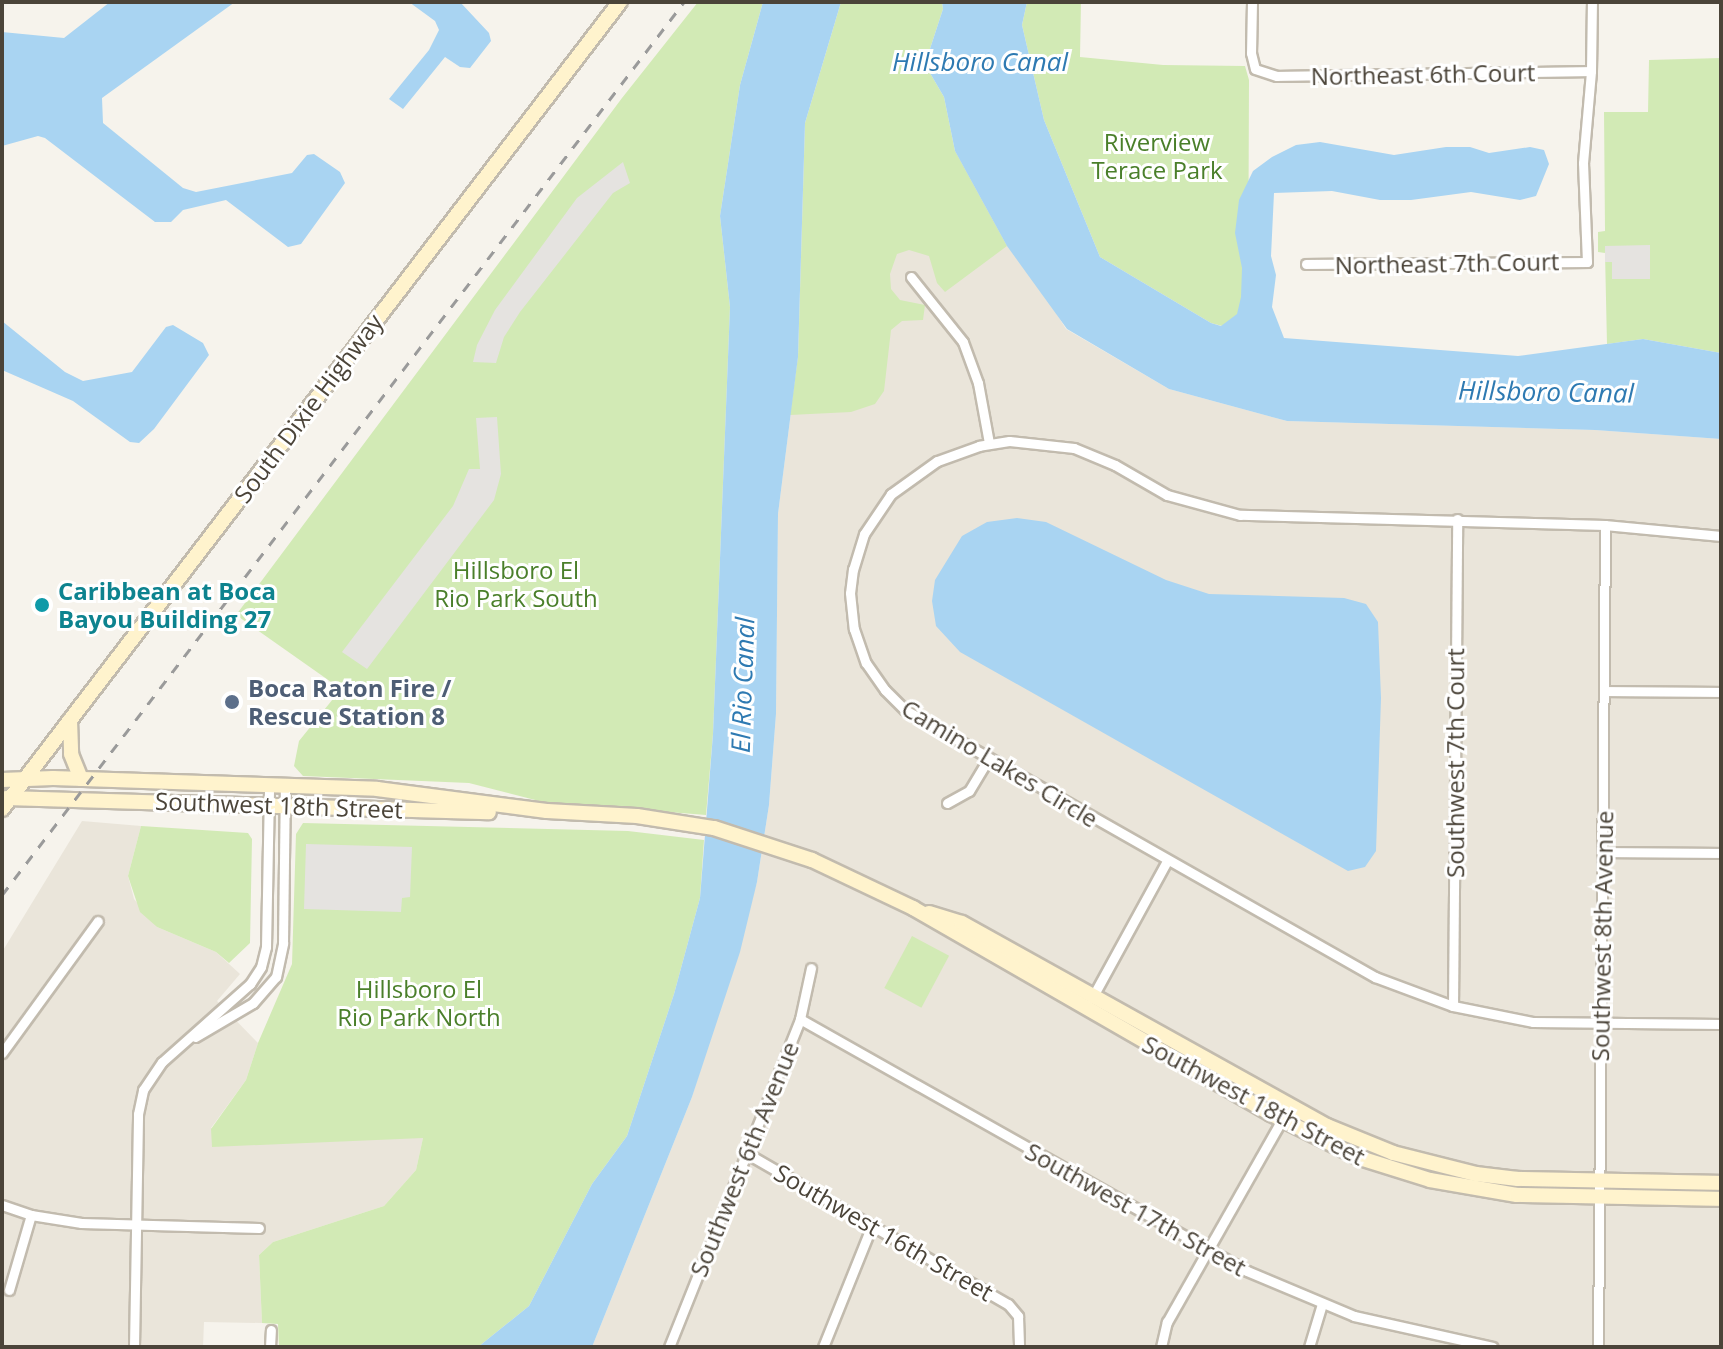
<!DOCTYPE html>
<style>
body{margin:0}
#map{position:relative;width:1723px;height:1349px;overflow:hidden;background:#f6f3ec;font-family:"Open Sans",sans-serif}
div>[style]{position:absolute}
.residential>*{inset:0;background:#eae5da}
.green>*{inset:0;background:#d2eab5;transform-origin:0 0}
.parking>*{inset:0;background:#e5e3e0}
.water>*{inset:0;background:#a9d4f2}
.roads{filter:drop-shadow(2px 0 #c2bbae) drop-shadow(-2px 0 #c2bbae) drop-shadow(0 2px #c2bbae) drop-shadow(0 -2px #c2bbae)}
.street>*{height:9px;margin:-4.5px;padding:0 4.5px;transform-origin:4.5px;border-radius:4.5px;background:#fff}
.secondary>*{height:14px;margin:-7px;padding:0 7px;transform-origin:7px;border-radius:7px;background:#fff3cd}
.rail>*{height:3px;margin-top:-1.5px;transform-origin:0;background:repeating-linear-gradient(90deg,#9a9a9a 0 10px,transparent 0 20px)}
.dots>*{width:22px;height:22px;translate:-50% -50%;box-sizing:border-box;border:4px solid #fff;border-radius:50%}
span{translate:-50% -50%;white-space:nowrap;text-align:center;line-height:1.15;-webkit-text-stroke:6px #fff;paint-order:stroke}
.street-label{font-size:24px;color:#4b4439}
.park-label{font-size:24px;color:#4a7f2a}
.culture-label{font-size:24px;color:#0d838f;font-weight:700}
.left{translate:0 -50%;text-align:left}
.service-label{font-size:24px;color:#4e5e75;font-weight:700}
.water-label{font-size:26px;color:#2e7ab2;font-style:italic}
.frame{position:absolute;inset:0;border:4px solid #4b4439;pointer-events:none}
</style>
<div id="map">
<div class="residential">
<i style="clip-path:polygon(955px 151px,1066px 329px,1169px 389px,1287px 421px,1595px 430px,1721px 439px,1721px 1347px,592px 1347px,692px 1097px,757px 882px,769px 805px,776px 714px,778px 514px,798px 357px)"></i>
<i style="clip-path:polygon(82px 821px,141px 826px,128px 876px,134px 899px,157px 927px,216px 952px,240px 974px,217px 1001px,258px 1043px,246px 1080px,211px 1128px,423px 1138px,416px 1170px,384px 1206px,273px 1242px,259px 1255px,262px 1323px,204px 1322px,203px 1347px,2px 1347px,2px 952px)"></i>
</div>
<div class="green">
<i style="clip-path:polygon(698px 2px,763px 2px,740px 85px,720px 216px,730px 307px,713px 734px,706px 815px,543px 802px,469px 783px,303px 776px,294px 766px,299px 741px,341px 689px,236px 615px,622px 98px)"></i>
<i style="clip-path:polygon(841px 2px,942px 2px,943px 9px,927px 58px,930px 73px,944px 97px,955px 151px,1007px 246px,945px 292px,937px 283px,929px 256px,909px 250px,897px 254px,890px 274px,891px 289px,900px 300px,925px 305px,923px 320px,902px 321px,891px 330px,884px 391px,875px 404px,851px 412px,790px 415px,798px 357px,805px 123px)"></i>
<i style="clip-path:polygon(1027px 2px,1081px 2px,1080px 57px,1163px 65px,1245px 66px,1249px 80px,1248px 333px,1211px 323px,1100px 257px,1044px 120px,1022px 25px)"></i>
<i style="clip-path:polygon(1721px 58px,1721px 353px,1643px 339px,1607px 344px,1605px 253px,1598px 252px,1598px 232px,1605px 231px,1604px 112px,1648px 112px,1649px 60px)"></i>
<i style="clip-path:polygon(303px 823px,628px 831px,704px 840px,700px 898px,674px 994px,627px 1136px,592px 1184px,529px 1306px,478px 1347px,279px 1347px,278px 1324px,262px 1323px,259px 1255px,273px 1242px,384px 1206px,416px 1170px,423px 1138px,212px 1147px,211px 1129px,246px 1080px,258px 1043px,292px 964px,296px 834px)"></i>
<i style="clip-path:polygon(141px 826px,248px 833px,252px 839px,250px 943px,229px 963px,216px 952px,157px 927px,140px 912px,128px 876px)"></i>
<i style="left:912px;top:936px;width:42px;height:59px;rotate:28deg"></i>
</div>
<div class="parking">
<i style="clip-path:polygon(623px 162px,630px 183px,613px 193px,520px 312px,504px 337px,496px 363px,473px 362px,477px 345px,495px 310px,577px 198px)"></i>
<i style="clip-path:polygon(1650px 245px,1650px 279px,1612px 279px,1612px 262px,1605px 262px,1605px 246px)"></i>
<i style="clip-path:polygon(497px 417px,501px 474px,494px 500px,367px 669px,342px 652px,453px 506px,469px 469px,480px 469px,476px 418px)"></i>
<i style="clip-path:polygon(306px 844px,412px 847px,410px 897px,402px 898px,401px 912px,304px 909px)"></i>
</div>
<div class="water">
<i style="clip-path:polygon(110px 2px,235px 2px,102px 98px,103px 123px,183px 188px,196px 192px,292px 173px,307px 155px,314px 154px,340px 172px,345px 183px,301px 244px,288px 247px,226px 200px,183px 210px,171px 222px,155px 222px,45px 138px,38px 136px,2px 146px,2px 32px,64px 38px)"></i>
<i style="clip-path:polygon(409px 2px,460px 2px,489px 33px,491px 41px,470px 68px,460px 67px,445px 57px,403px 109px,389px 99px,429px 50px,439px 30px,435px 21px)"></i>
<i style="clip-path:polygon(763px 2px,841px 2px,805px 123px,798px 357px,778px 514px,776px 714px,769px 805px,757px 882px,740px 952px,692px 1097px,592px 1347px,478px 1347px,529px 1306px,592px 1184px,627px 1136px,674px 994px,700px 898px,713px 734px,730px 307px,720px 216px,740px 85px)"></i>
<i style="clip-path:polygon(942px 2px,1027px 2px,1022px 25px,1044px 120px,1100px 257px,1211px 323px,1221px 326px,1237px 314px,1241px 297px,1242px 268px,1235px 233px,1239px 200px,1253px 171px,1272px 157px,1296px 145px,1320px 142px,1394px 155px,1446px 147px,1470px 147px,1489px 153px,1530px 147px,1544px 150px,1549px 164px,1536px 196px,1520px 200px,1471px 192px,1411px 200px,1380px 200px,1332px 191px,1274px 193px,1271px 256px,1276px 275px,1272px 307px,1284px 338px,1518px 356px,1643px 339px,1721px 353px,1721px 439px,1595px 430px,1287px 421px,1169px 389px,1067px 329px,1007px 246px,955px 151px,944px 97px,930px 73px,927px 58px,943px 9px)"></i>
<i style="clip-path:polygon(2px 321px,65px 372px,83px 381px,132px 372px,166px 327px,173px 325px,203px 343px,209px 355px,154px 429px,139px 443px,130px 442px,73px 401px,2px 370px)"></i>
<i style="clip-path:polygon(1017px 518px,1046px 522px,1166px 580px,1209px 594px,1344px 598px,1366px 604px,1378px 622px,1381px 698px,1376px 851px,1365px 867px,1348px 871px,960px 652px,936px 626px,932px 601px,935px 580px,962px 536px,987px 522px)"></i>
</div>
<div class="roads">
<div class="street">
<i style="left:1252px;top:2px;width:51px;rotate:91.1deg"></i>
<i style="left:1251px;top:53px;width:16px;rotate:76deg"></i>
<i style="left:1255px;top:69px;width:23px;rotate:18deg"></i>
<i style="left:1277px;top:76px;width:314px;rotate:-0.9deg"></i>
<i style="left:1306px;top:264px;width:281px;rotate:-0.4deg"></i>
<i style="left:1587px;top:262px;width:99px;rotate:-92.3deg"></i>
<i style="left:1583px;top:163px;width:92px;rotate:-85deg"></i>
<i style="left:1591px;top:71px;width:69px;rotate:-89.2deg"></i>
<i style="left:911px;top:277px;width:83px;rotate:51.3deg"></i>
<i style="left:963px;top:342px;width:44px;rotate:69.9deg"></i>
<i style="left:978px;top:383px;width:61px;rotate:79.6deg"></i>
<i style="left:1721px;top:536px;width:117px;rotate:-174.6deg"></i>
<i style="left:1605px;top:525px;width:365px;rotate:-178.4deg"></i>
<i style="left:1240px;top:515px;width:76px;rotate:-164.7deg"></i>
<i style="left:1167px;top:495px;width:60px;rotate:-150deg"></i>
<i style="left:1115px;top:465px;width:44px;rotate:-157.5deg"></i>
<i style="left:1074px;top:448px;width:65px;rotate:-173.9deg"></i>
<i style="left:1009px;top:441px;width:30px;rotate:171deg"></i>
<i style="left:979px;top:446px;width:45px;rotate:160.3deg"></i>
<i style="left:937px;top:461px;width:57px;rotate:144.3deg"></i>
<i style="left:891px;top:494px;width:48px;rotate:124deg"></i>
<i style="left:864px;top:534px;width:37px;rotate:107deg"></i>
<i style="left:853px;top:569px;width:24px;rotate:97deg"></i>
<i style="left:850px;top:593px;width:36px;rotate:84deg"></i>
<i style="left:854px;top:629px;width:36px;rotate:71deg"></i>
<i style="left:866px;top:663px;width:33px;rotate:55deg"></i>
<i style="left:885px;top:690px;width:28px;rotate:45deg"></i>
<i style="left:905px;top:710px;width:541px;rotate:29.6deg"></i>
<i style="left:1375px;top:977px;width:83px;rotate:20.4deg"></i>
<i style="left:1453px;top:1006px;width:82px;rotate:11.3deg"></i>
<i style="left:1533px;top:1022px;width:188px;rotate:0.6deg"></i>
<i style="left:1604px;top:691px;width:117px;rotate:0.5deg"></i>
<i style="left:947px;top:803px;width:25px;rotate:-29deg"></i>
<i style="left:969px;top:791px;width:37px;rotate:-59deg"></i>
<i style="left:1602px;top:852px;width:119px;rotate:0.5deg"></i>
<i style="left:1092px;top:998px;width:156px;rotate:-61.3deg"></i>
<i style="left:1453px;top:1006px;width:487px;rotate:-89.5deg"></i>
<i style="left:800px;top:1019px;width:513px;rotate:29.41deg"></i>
<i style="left:1247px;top:1271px;width:116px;rotate:22.8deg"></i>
<i style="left:1354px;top:1316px;width:142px;rotate:12.6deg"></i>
<i style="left:195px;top:1037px;width:67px;rotate:-30.4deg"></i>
<i style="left:253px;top:1003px;width:35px;rotate:-49deg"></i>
<i style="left:276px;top:977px;width:35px;rotate:-78deg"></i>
<i style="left:283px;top:943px;width:156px;rotate:-89.3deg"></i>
<i style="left:2px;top:1053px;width:163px;rotate:-54deg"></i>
<i style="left:746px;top:1153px;width:302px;rotate:30deg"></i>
<i style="left:1008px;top:1304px;width:16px;rotate:50deg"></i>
<i style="left:1018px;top:1316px;width:31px;rotate:88deg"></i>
<i style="left:2px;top:1205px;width:31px;rotate:19deg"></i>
<i style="left:31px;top:1215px;width:51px;rotate:9.1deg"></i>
<i style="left:81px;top:1223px;width:178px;rotate:1.6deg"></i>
<i style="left:9px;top:1290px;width:78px;rotate:-73.7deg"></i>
<i style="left:134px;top:1347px;width:233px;rotate:-89deg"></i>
<i style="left:138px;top:1114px;width:25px;rotate:-78deg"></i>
<i style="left:143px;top:1090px;width:34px;rotate:-56deg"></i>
<i style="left:162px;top:1062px;width:118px;rotate:-41.6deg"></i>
<i style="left:250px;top:984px;width:20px;rotate:-57deg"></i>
<i style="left:261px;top:967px;width:21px;rotate:-76deg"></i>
<i style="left:266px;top:947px;width:161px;rotate:-88.9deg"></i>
<i style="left:270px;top:1347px;width:17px;rotate:-87deg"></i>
<i style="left:669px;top:1347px;width:353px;rotate:-68.2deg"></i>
<i style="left:800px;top:1019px;width:52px;rotate:-77.8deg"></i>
<i style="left:823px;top:1347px;width:131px;rotate:-68.1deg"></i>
<i style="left:1161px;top:1347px;width:26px;rotate:-77deg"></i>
<i style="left:1167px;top:1322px;width:235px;rotate:-60.4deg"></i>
<i style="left:1309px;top:1347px;width:45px;rotate:-73.2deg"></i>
<i style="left:1598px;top:1347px;width:822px;rotate:-89.51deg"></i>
</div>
<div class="secondary">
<i style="left:70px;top:720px;width:34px;rotate:88deg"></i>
<i style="left:71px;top:754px;width:27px;rotate:68deg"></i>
<i style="left:2px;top:780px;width:51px;rotate:-2.2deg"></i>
<i style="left:53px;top:778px;width:324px;rotate:1.9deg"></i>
<i style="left:377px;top:789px;width:171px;rotate:7.4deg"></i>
<i style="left:547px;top:811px;width:90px;rotate:3.2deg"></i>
<i style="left:637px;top:816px;width:78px;rotate:8.9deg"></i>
<i style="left:714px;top:828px;width:103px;rotate:18.1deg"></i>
<i style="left:812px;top:860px;width:112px;rotate:25.4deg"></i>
<i style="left:913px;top:908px;width:413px;rotate:29.9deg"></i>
<i style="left:1271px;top:1114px;width:99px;rotate:26.3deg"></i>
<i style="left:1360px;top:1158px;width:73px;rotate:17.4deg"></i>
<i style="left:1430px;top:1180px;width:88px;rotate:9.8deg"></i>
<i style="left:1517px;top:1195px;width:204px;rotate:1.1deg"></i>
<i style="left:6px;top:798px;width:483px;rotate:1.7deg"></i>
<i style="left:2px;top:809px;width:1016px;rotate:-52.56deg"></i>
<i style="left:929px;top:913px;width:34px;rotate:17deg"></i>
<i style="left:962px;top:923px;width:418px;rotate:29.1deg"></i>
<i style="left:1327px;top:1126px;width:71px;rotate:22.2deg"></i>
<i style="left:1393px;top:1153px;width:86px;rotate:14.2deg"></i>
<i style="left:1476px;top:1174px;width:42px;rotate:6.8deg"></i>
<i style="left:1518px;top:1179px;width:203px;rotate:1.1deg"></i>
</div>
</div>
<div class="rail">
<i style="left:2px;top:895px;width:1124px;rotate:-52.63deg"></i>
</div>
<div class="dots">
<i style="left:42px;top:605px;background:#0f9aa8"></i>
<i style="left:232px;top:702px;background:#5c6f8a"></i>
</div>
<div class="street-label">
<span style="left:1423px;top:74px;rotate:-1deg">Northeast 6th Court</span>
<span style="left:1447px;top:263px;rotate:-1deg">Northeast 7th Court</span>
<span style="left:308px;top:408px;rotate:-53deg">South Dixie Highway</span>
<span style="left:1000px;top:763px;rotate:31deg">Camino Lakes Circle</span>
<span style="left:1455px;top:763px;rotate:-90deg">Southwest 7th Court</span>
<span style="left:279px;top:805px;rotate:2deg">Southwest 18th Street</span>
<span style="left:1602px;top:936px;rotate:-89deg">Southwest 8th Avenue</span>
<span style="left:1254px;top:1100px;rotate:28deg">Southwest 18th Street</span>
<span style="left:744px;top:1159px;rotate:-68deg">Southwest 6th Avenue</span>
<span style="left:1136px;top:1209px;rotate:29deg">Southwest 17th Street</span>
<span style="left:884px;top:1232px;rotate:30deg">Southwest 16th Street</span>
</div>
<div class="park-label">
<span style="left:1157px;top:156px">Riverview<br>Terace Park</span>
<span style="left:516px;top:584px">Hillsboro El<br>Rio Park South</span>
<span style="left:419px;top:1003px">Hillsboro El<br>Rio Park North</span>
</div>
<div class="culture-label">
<span class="left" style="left:58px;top:605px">Caribbean at Boca<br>Bayou Building 27</span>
</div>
<div class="service-label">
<span class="left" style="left:248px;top:702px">Boca Raton Fire /<br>Rescue Station 8</span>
</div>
<div class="water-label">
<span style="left:980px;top:62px">Hillsboro Canal</span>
<span style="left:1546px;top:392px;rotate:1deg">Hillsboro Canal</span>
<span style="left:743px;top:685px;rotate:-88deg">El Rio Canal</span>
</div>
<div class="frame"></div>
</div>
